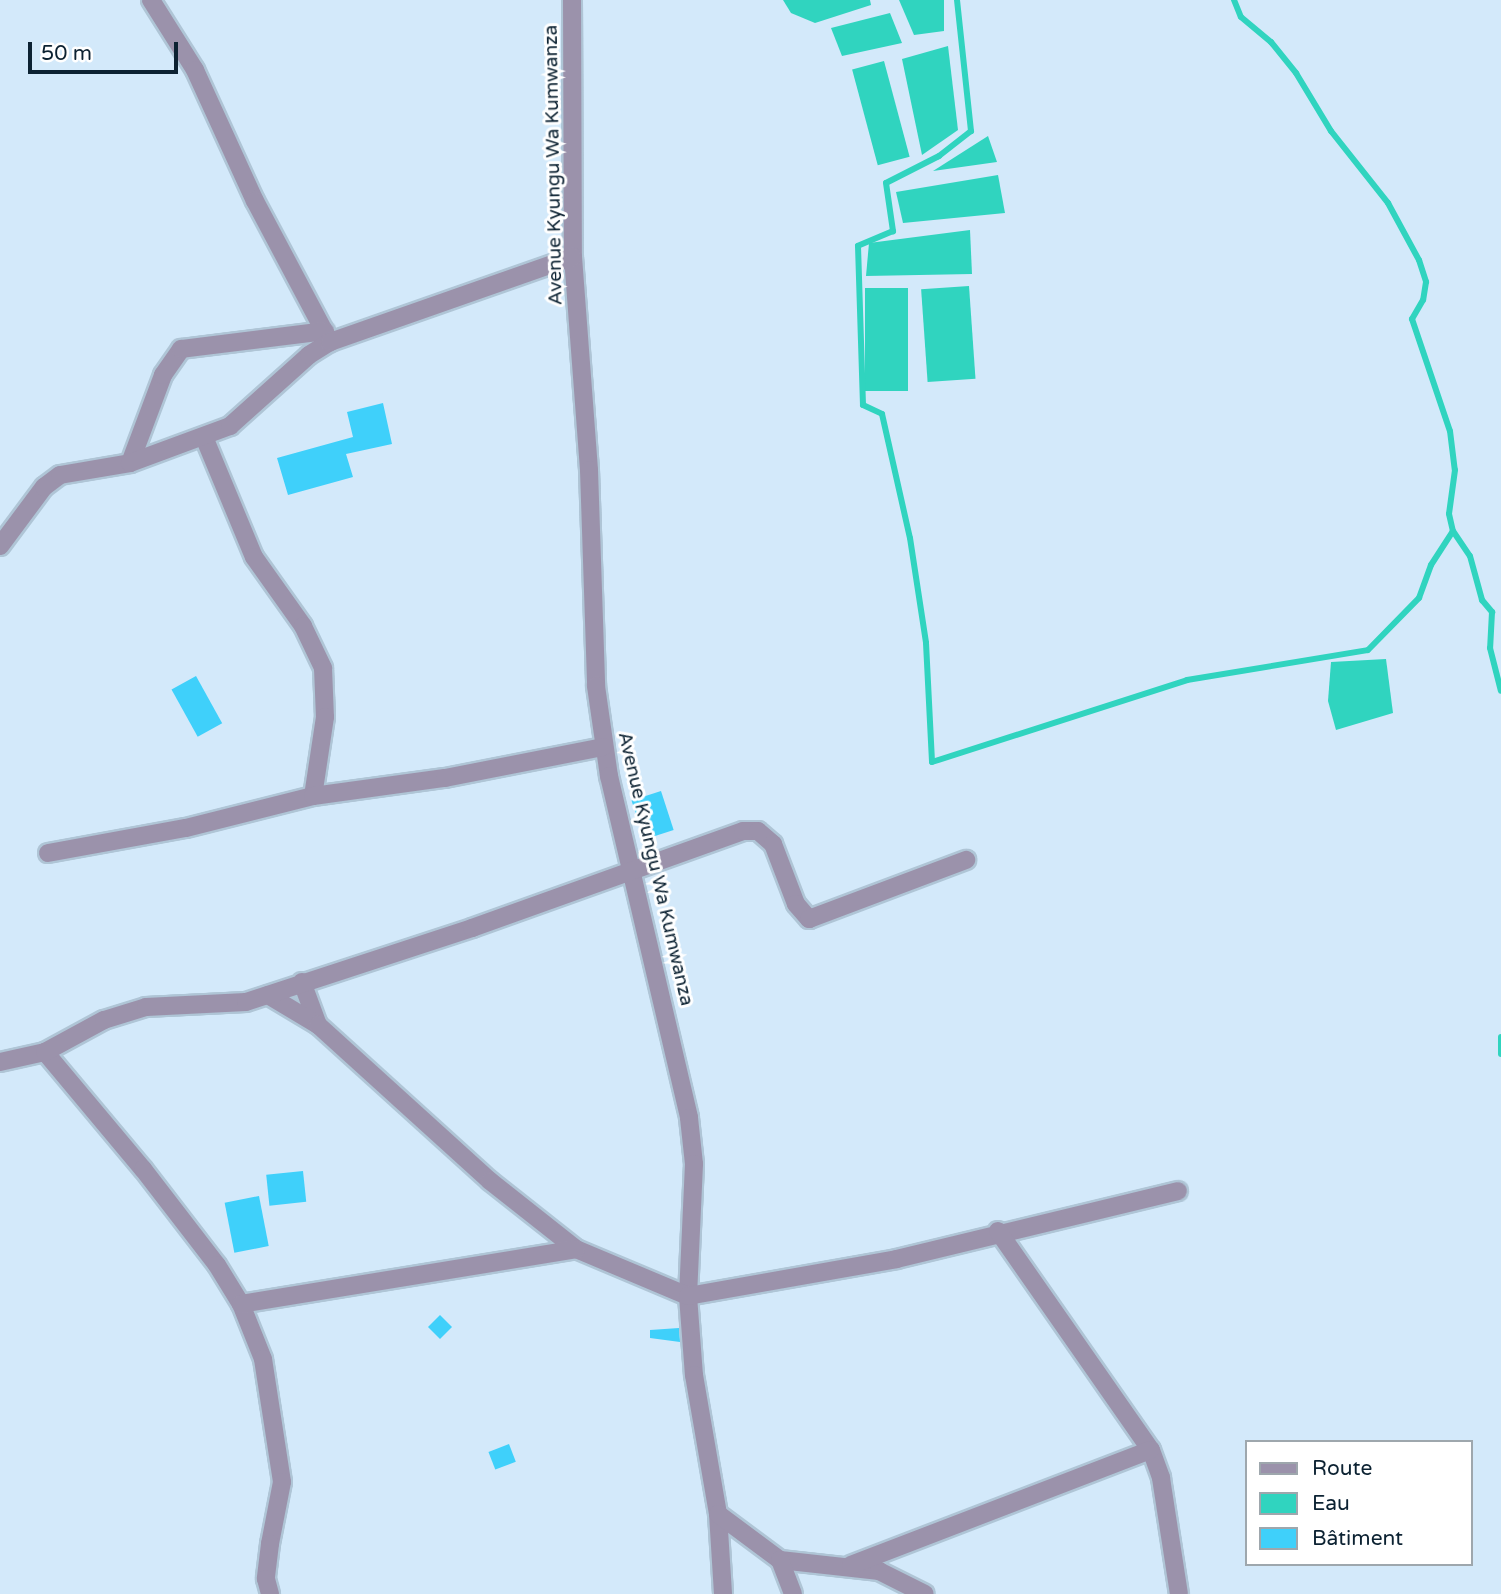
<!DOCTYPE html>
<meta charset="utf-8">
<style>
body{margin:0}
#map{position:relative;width:1501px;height:1594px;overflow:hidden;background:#d3e9fa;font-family:"Varela Round",sans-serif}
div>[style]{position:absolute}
.water>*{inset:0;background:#30d4bf;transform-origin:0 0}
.stream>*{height:6px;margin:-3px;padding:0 3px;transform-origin:3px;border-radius:3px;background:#30d4bf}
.building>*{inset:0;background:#3fd0fa;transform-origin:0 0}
.roads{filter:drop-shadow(2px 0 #afc5d6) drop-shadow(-2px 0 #afc5d6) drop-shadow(0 2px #afc5d6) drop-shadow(0 -2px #afc5d6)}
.minor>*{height:18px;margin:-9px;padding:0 9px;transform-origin:9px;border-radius:9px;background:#9b92ab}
span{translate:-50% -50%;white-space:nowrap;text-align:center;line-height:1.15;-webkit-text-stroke:6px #fff;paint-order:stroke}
.street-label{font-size:19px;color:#0c2232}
.legend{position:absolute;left:1245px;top:1440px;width:228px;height:126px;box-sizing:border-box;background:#fff;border:2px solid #9ea7ad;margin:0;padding:9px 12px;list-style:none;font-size:21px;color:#0c2232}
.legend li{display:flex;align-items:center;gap:14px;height:35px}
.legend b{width:35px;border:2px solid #9ea7ad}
.scale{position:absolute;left:28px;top:42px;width:150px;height:32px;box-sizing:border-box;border:4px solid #0c2232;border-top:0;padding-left:9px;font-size:21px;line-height:24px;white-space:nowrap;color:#0c2232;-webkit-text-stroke:5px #fff;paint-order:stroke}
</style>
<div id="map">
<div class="water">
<i style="clip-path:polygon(783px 0,870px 0,871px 5px,815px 23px,791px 13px)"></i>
<i style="clip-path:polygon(899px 0,944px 0,944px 31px,914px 35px)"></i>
<i style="clip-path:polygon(890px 13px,902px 43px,842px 56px,831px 28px)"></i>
<i style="clip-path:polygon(948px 46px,958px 130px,922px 155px,902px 59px)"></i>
<i style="left:884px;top:61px;width:99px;height:33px;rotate:75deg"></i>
<i style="clip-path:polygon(988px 136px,997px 162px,933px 171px)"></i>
<i style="clip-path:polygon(998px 175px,1005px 213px,903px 223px,896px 192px)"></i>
<i style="clip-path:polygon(970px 230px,972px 274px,866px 276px,869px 243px)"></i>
<i style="left:969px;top:286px;width:93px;height:48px;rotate:86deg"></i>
<i style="left:865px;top:288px;width:43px;height:103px"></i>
<i style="clip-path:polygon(1386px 659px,1393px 713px,1336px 730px,1328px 701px,1331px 662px)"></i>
</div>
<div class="stream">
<i style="left:957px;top:0;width:132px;rotate:83.9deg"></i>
<i style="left:971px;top:131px;width:41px;rotate:142deg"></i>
<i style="left:939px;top:156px;width:59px;rotate:153deg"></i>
<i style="left:886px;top:183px;width:49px;rotate:81.7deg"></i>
<i style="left:893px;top:231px;width:38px;rotate:157deg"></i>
<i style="left:858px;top:246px;width:159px;rotate:88.2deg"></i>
<i style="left:863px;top:405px;width:21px;rotate:25deg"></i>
<i style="left:882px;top:414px;width:127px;rotate:77.3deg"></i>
<i style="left:910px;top:538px;width:106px;rotate:81.3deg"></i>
<i style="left:926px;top:643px;width:119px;rotate:87.1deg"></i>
<i style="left:932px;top:762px;width:268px;rotate:-17.8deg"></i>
<i style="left:1187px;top:680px;width:183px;rotate:-9.4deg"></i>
<i style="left:1368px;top:650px;width:73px;rotate:-45.6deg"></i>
<i style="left:1419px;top:598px;width:35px;rotate:-70deg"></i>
<i style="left:1431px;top:565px;width:40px;rotate:-57.1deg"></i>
<i style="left:1234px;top:0;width:18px;rotate:68deg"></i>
<i style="left:1241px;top:17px;width:39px;rotate:40deg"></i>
<i style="left:1271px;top:42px;width:40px;rotate:51deg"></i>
<i style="left:1296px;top:73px;width:68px;rotate:58.9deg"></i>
<i style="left:1331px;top:131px;width:92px;rotate:51.6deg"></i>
<i style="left:1388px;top:203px;width:65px;rotate:61.5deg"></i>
<i style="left:1419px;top:260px;width:23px;rotate:72deg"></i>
<i style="left:1426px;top:282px;width:18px;rotate:99deg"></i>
<i style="left:1423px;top:300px;width:22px;rotate:120deg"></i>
<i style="left:1412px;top:319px;width:118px;rotate:71.3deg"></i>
<i style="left:1450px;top:431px;width:39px;rotate:83deg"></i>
<i style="left:1455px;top:470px;width:44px;rotate:97.8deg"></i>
<i style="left:1449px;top:514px;width:17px;rotate:77deg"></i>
<i style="left:1453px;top:531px;width:30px;rotate:56deg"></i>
<i style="left:1470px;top:556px;width:46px;rotate:74.7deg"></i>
<i style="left:1482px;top:600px;width:16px;rotate:50deg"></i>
<i style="left:1492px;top:612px;width:36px;rotate:93deg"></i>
<i style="left:1490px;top:648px;width:44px;rotate:75.7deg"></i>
<i style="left:1501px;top:1037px;width:17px;rotate:90deg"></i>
</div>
<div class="building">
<i style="clip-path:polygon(383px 403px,392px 444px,346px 454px,353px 477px,288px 495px,277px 458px,353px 437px,347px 412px)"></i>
<i style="left:196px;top:676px;width:54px;height:28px;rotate:61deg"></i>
<i style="left:661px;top:791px;width:41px;height:31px;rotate:72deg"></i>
<i style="left:303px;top:1171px;width:31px;height:37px;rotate:84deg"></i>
<i style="left:259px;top:1196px;width:51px;height:35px;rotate:79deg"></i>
<i style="left:440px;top:1315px;width:17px;height:17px;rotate:45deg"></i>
<i style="clip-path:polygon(679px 1328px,680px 1342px,650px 1338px,650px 1330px)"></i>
<i style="left:509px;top:1444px;width:19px;height:22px;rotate:69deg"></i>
</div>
<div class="roads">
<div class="minor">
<i style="left:151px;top:0;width:83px;rotate:57.8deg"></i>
<i style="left:195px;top:70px;width:144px;rotate:65.4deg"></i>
<i style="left:255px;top:201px;width:160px;rotate:62deg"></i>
<i style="left:572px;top:0;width:257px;rotate:89.8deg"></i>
<i style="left:573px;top:257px;width:214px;rotate:85.7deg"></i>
<i style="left:589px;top:470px;width:216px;rotate:88.1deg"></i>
<i style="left:596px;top:686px;width:91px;rotate:81.8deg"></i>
<i style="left:609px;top:776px;width:351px;rotate:76.8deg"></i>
<i style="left:689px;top:1118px;width:46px;rotate:83.8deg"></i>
<i style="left:694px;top:1164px;width:132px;rotate:92.6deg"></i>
<i style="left:688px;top:1296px;width:79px;rotate:85.7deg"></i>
<i style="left:694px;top:1375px;width:141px;rotate:80.2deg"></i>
<i style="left:718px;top:1514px;width:80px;rotate:86.4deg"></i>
<i style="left:204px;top:437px;width:130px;rotate:67.4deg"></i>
<i style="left:254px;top:557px;width:85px;rotate:54.6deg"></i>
<i style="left:303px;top:626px;width:47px;rotate:64.5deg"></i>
<i style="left:323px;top:668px;width:49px;rotate:87.7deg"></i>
<i style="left:325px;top:717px;width:80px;rotate:98.6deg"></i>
<i style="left:130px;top:463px;width:94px;rotate:-69.4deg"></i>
<i style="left:163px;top:375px;width:32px;rotate:-55deg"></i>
<i style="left:181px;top:349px;width:145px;rotate:-7.1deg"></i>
<i style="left:0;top:546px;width:74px;rotate:-53.3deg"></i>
<i style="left:44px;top:487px;width:20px;rotate:-37deg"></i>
<i style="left:60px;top:475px;width:71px;rotate:-9.7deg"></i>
<i style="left:130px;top:463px;width:107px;rotate:-20.3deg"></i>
<i style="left:230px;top:426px;width:106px;rotate:-41.9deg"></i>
<i style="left:309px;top:355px;width:25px;rotate:-32deg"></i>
<i style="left:330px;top:342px;width:257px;rotate:-19.3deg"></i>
<i style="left:48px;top:853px;width:140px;rotate:-10.3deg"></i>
<i style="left:186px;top:828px;width:131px;rotate:-14.1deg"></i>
<i style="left:313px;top:796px;width:133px;rotate:-7.8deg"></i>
<i style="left:445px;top:778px;width:161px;rotate:-11.1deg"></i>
<i style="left:302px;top:982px;width:46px;rotate:69.6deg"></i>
<i style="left:268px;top:995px;width:58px;rotate:31deg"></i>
<i style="left:318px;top:1025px;width:232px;rotate:42.2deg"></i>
<i style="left:490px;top:1181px;width:110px;rotate:38.3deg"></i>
<i style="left:576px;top:1249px;width:121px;rotate:22.8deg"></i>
<i style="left:688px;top:1296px;width:212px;rotate:-10deg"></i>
<i style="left:897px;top:1259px;width:289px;rotate:-13.6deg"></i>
<i style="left:45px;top:1052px;width:153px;rotate:50.1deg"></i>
<i style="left:143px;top:1169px;width:121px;rotate:52.4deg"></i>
<i style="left:217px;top:1265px;width:46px;rotate:58.4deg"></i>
<i style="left:241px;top:1304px;width:59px;rotate:68.2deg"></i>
<i style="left:263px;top:1359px;width:124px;rotate:81.2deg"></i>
<i style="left:282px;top:1482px;width:63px;rotate:101deg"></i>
<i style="left:270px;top:1544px;width:35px;rotate:97deg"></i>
<i style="left:266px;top:1579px;width:16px;rotate:75deg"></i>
<i style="left:0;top:1062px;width:46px;rotate:-12.5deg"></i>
<i style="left:45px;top:1052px;width:67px;rotate:-28.5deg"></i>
<i style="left:104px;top:1020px;width:44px;rotate:-17.2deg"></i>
<i style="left:146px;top:1007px;width:100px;rotate:-2.9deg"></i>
<i style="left:246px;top:1002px;width:238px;rotate:-18.1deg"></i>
<i style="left:472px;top:928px;width:288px;rotate:-19.7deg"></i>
<i style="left:743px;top:831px;width:15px"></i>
<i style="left:758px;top:831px;width:20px;rotate:41deg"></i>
<i style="left:773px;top:844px;width:64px;rotate:69deg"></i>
<i style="left:796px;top:904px;width:20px;rotate:49deg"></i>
<i style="left:809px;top:919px;width:168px;rotate:-20.6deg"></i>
<i style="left:998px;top:1231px;width:267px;rotate:55.1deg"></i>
<i style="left:1151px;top:1450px;width:30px;rotate:70deg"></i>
<i style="left:1161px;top:1478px;width:117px;rotate:81.2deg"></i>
<i style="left:241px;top:1304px;width:339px;rotate:-9.3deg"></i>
<i style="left:718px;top:1514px;width:77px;rotate:36.6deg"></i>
<i style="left:780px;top:1560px;width:100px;rotate:6.3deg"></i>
<i style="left:879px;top:1571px;width:51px;rotate:26.6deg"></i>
<i style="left:780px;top:1560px;width:36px;rotate:69deg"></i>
<i style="left:851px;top:1565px;width:321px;rotate:-21deg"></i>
</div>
</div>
<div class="street-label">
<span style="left:554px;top:165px;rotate:-91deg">Avenue Kyungu Wa Kumwanza</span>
<span style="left:655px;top:869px;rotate:77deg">Avenue Kyungu Wa Kumwanza</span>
</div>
<ul class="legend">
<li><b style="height:9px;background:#9b92ab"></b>Route</li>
<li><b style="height:19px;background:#30d4bf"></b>Eau</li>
<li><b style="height:19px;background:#3fd0fa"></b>Bâtiment</li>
</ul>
<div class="scale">50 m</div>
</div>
